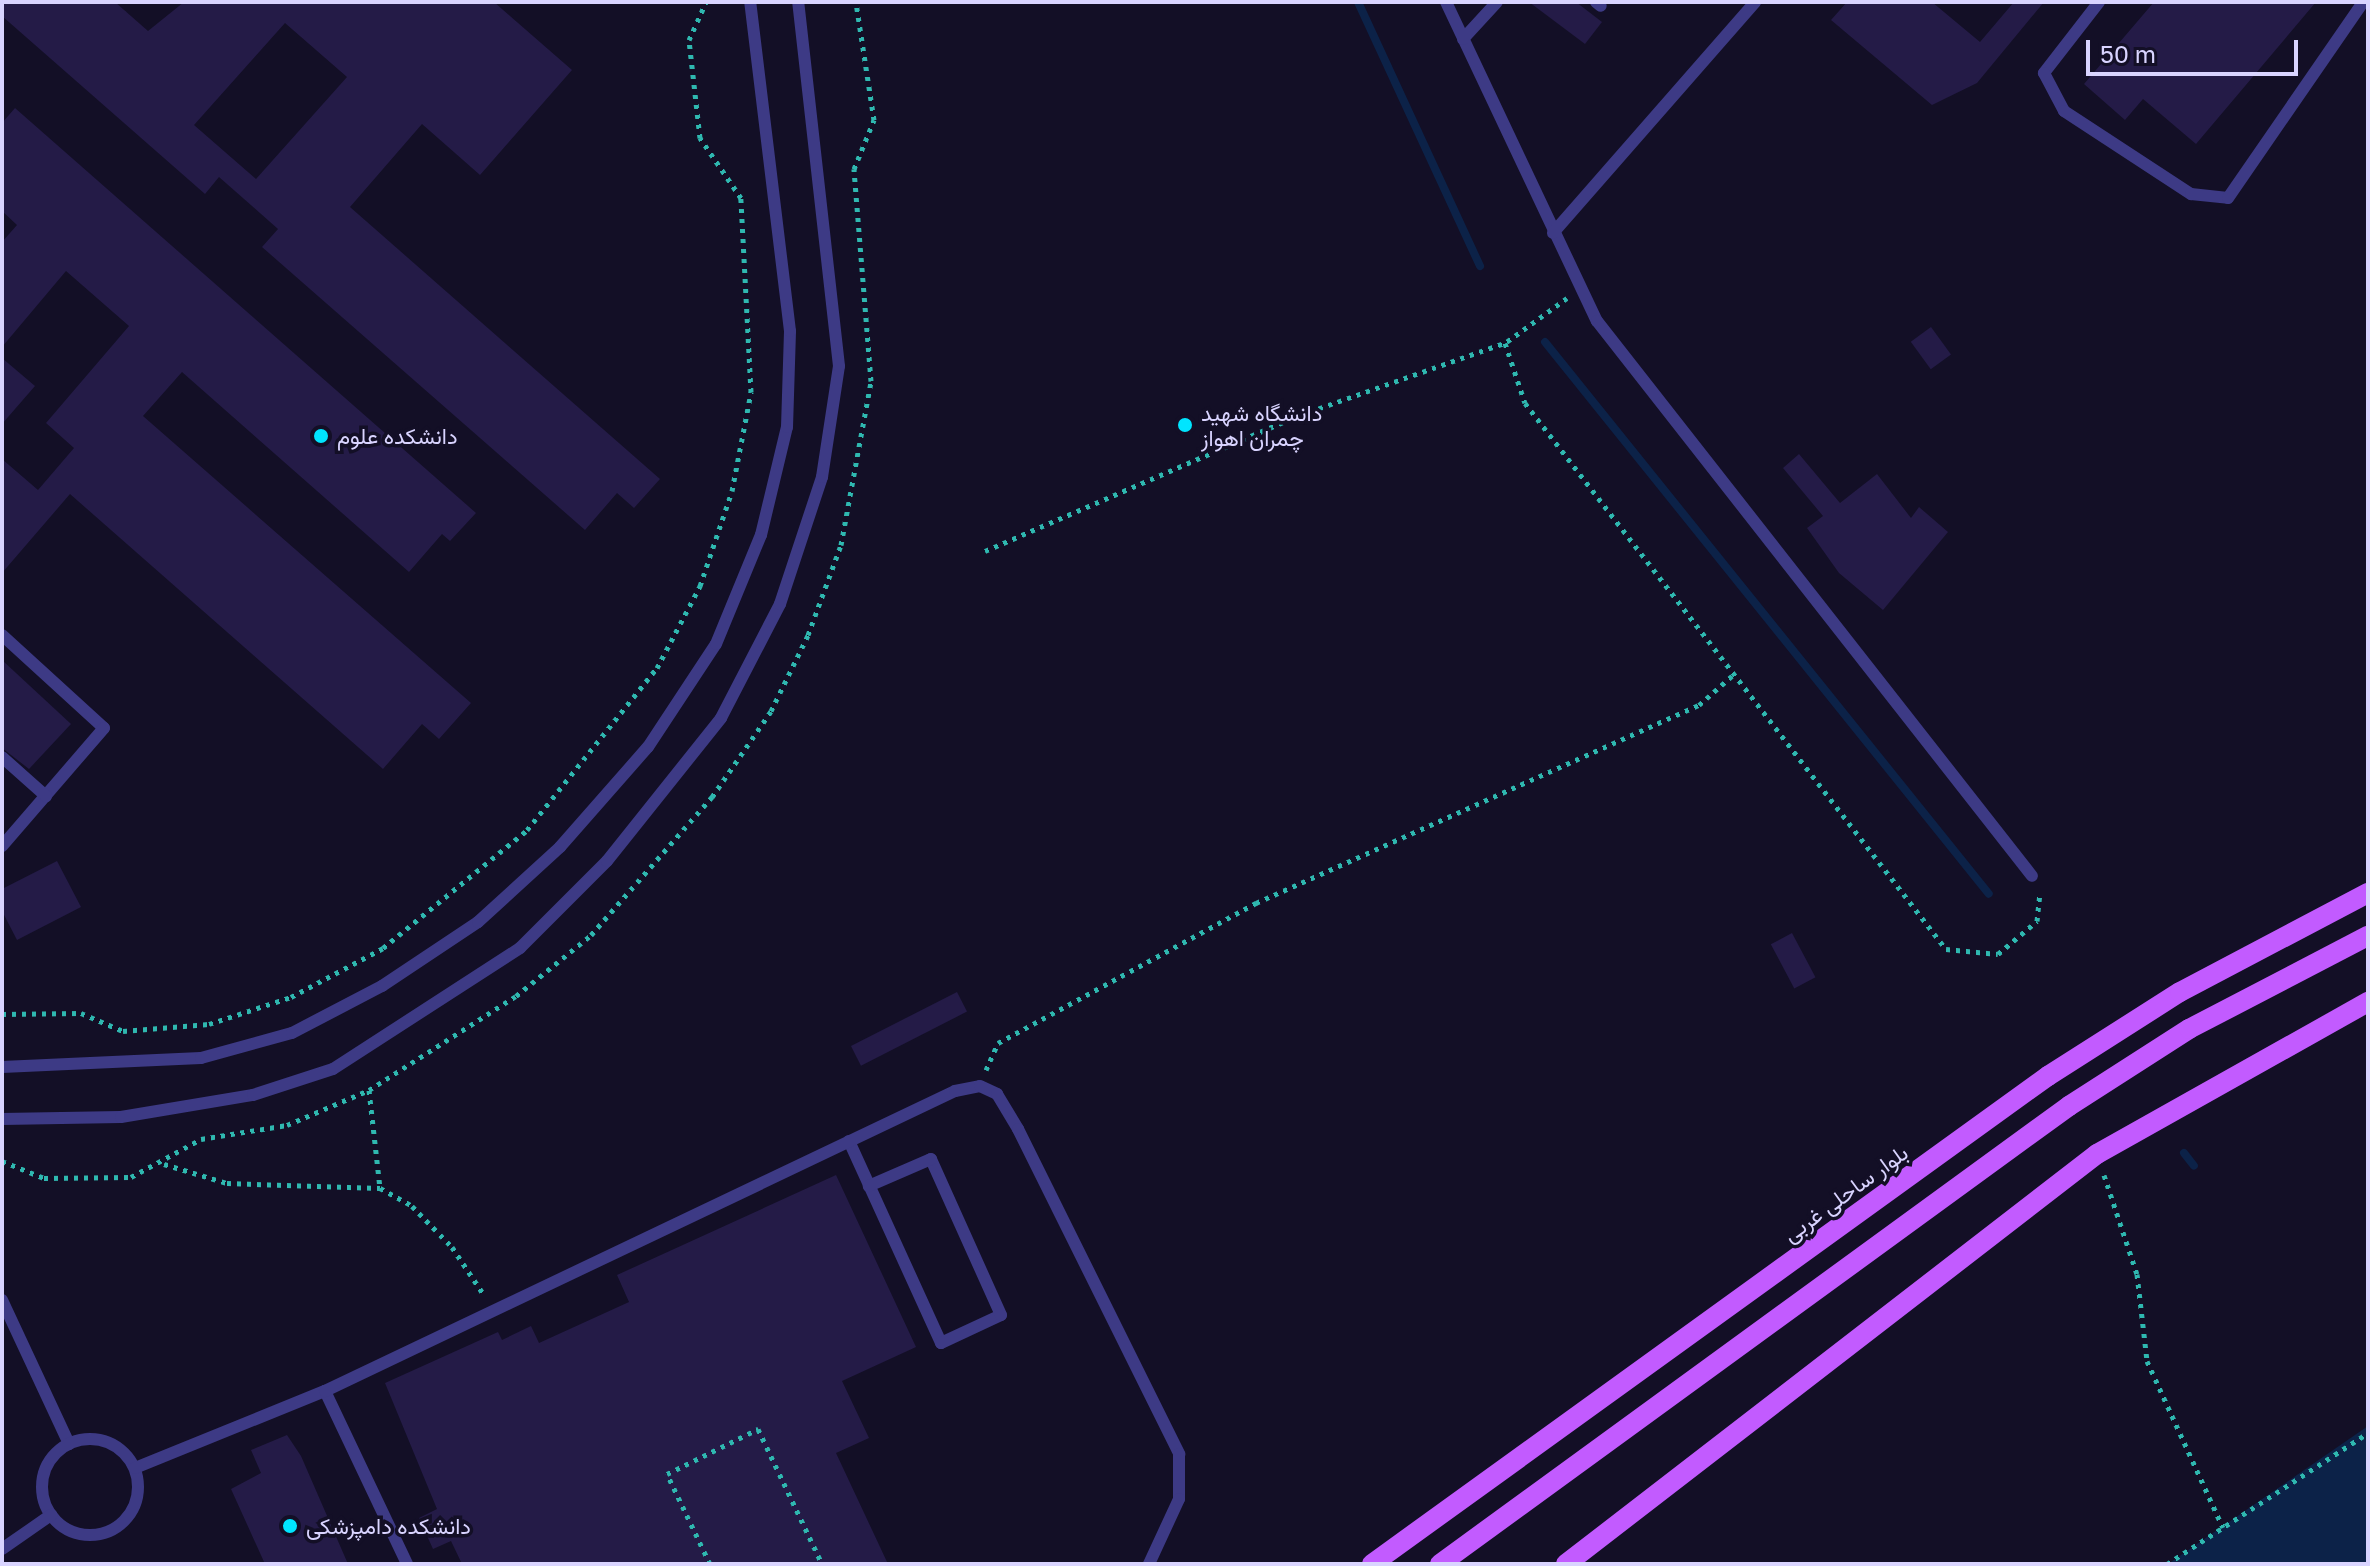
<!DOCTYPE html>
<meta charset="utf-8">
<style>
body{margin:0}
#map{position:relative;width:2370px;height:1566px;overflow:hidden;background:#130f26;font-family:"Golos Text",Vazirmatn,sans-serif}
div>[style]{position:absolute}
.water>*{inset:0;background:#0c2248}
.stream>*{height:8px;margin:-4px;padding:0 4px;transform-origin:4px;border-radius:4px;background:#0c2248}
.building>*{inset:0;background:#241b47;transform-origin:0 0}
.path>*{height:5px;margin-top:-2.5px;transform-origin:0;background:repeating-linear-gradient(90deg,#2fb8b0 0 4px,transparent 0 10px)}
.lane>*{height:12px;margin:-6px;padding:0 6px;transform-origin:6px;border-radius:6px;background:#3d3a85}
.lane>.ring{margin:-6px;padding:0;box-sizing:content-box;background:none;border:12px solid #3d3a85;border-radius:50%}
.primary>*{height:20px;margin:-10px;padding:0 10px;transform-origin:10px;border-radius:10px;background:#c25bff}
.dots>*{width:22px;height:22px;translate:-50% -50%;box-sizing:border-box;border:4px solid #130f26;border-radius:50%}
span{translate:-50% -50%;white-space:nowrap;text-align:center;line-height:1.15;-webkit-text-stroke:7px #130f26;paint-order:stroke}
.poi-label{font-size:22px;color:#d9d4ff}
.left{translate:0 -50%;text-align:left}
.street-label{font-size:22px;color:#d9d4ff}
.frame{position:absolute;inset:0;border:4px solid #d9d4ff;pointer-events:none}
.scale{position:absolute;left:2086px;top:40px;width:212px;height:36px;box-sizing:border-box;border:4px solid #d9d4ff;border-top:0;padding-left:10px;font-size:24px;line-height:28px;white-space:nowrap;color:#d9d4ff;-webkit-text-stroke:6px #130f26;paint-order:stroke}
</style>
<div id="map">
<div class="water">
<i style="clip-path:polygon(2368px 1426px,2368px 1564px,2168px 1564px)"></i>
</div>
<div class="stream">
<i style="left:1358px;top:2px;width:291px;rotate:65.2deg"></i>
<i style="left:1545px;top:342px;width:708px;rotate:51.19deg"></i>
<i style="left:2184px;top:1153px;width:16px;rotate:52deg"></i>
</div>
<div class="building">
<i style="clip-path:polygon(evenodd,2px 2px,115px 2px,148px 31px,184px 2px,494px 2px,572px 70px,480px 175px,422px 124px,350px 207px,660px 479px,634px 508px,617px 493px,585px 530px,262px 247px,278px 229px,219px 177px,205px 194px,2px 16px,2px 2px,285px 23px,347px 77px,256px 179px,194px 125px,285px 23px)"></i>
<i style="clip-path:polygon(1529px 2px,1576px 2px,1602px 22px,1585px 44px)"></i>
<i style="clip-path:polygon(1847px 2px,1932px 2px,1980px 42px,2014px 2px,2044px 2px,1977px 83px,1932px 105px,1831px 20px)"></i>
<i style="clip-path:polygon(2154px 2px,2316px 2px,2196px 144px,2143px 99px,2125px 120px,2084px 84px)"></i>
<i style="clip-path:polygon(15px 108px,476px 513px,450px 541px,442px 534px,409px 572px,182px 372px,143px 416px,471px 703px,439px 739px,422px 724px,383px 769px,70px 494px,2px 573px,2px 459px,38px 490px,74px 448px,46px 423px,129px 326px,66px 271px,2px 347px,2px 242px,17px 225px,2px 211px,2px 123px)"></i>
<i style="left:1931px;top:327px;width:34px;height:25px;rotate:54deg"></i>
<i style="clip-path:polygon(2px 358px,35px 386px,2px 424px)"></i>
<i style="clip-path:polygon(1799px 454px,1840px 503px,1877px 474px,1911px 518px,1919px 507px,1948px 532px,1883px 610px,1839px 573px,1807px 528px,1823px 516px,1783px 468px)"></i>
<i style="clip-path:polygon(2px 660px,71px 724px,29px 769px,2px 748px)"></i>
<i style="clip-path:polygon(57px 861px,81px 907px,17px 940px,2px 911px,2px 889px)"></i>
<i style="left:1792px;top:933px;width:50px;height:24px;rotate:62deg"></i>
<i style="left:957px;top:992px;width:22px;height:119px;rotate:63deg"></i>
<i style="clip-path:polygon(836px 1175px,916px 1347px,842px 1381px,869px 1438px,836px 1453px,888px 1564px,462px 1564px,451px 1541px,433px 1549px,419px 1518px,437px 1509px,385px 1383px,498px 1332px,502px 1340px,531px 1326px,539px 1343px,629px 1302px,617px 1275px)"></i>
<i style="clip-path:polygon(287px 1435px,301px 1456px,348px 1564px,265px 1564px,231px 1489px,261px 1473px,251px 1450px)"></i>
</div>
<div class="path">
<i style="left:1567px;top:298px;width:77px;rotate:144deg"></i>
<i style="left:1505px;top:343px;width:63px;rotate:71.6deg"></i>
<i style="left:1525px;top:403px;width:689px;rotate:52.37deg"></i>
<i style="left:1946px;top:949px;width:52px;rotate:5.5deg"></i>
<i style="left:1998px;top:954px;width:51px;rotate:-40.2deg"></i>
<i style="left:2037px;top:921px;width:28px;rotate:-84deg"></i>
<i style="left:985px;top:551px;width:343px;rotate:-23.4deg"></i>
<i style="left:1300px;top:415px;width:217px;rotate:-19.4deg"></i>
<i style="left:2px;top:1014px;width:79px;rotate:-0.7deg"></i>
<i style="left:81px;top:1013px;width:46px;rotate:23.2deg"></i>
<i style="left:123px;top:1031px;width:86px;rotate:-4.7deg"></i>
<i style="left:209px;top:1024px;width:86px;rotate:-18.2deg"></i>
<i style="left:291px;top:997px;width:104px;rotate:-28deg"></i>
<i style="left:383px;top:948px;width:186px;rotate:-39.3deg"></i>
<i style="left:527px;top:830px;width:208px;rotate:-51.3deg"></i>
<i style="left:657px;top:668px;width:93px;rotate:-62.3deg"></i>
<i style="left:700px;top:586px;width:100px;rotate:-71.4deg"></i>
<i style="left:732px;top:491px;width:101px;rotate:-79.1deg"></i>
<i style="left:751px;top:392px;width:194px;rotate:-93deg"></i>
<i style="left:741px;top:198px;width:73px;rotate:-124.3deg"></i>
<i style="left:700px;top:138px;width:99px;rotate:-96.4deg"></i>
<i style="left:689px;top:40px;width:42px;rotate:-65.9deg"></i>
<i style="left:986px;top:1070px;width:30px;rotate:-66deg"></i>
<i style="left:998px;top:1043px;width:294px;rotate:-28.5deg"></i>
<i style="left:1256px;top:903px;width:485px;rotate:-24.1deg"></i>
<i style="left:1699px;top:705px;width:47px;rotate:-41.5deg"></i>
<i style="left:369px;top:1090px;width:174px;rotate:-32.6deg"></i>
<i style="left:516px;top:996px;width:97px;rotate:-39.1deg"></i>
<i style="left:591px;top:935px;width:184px;rotate:-48.8deg"></i>
<i style="left:712px;top:797px;width:104px;rotate:-55.5deg"></i>
<i style="left:771px;top:711px;width:85px;rotate:-64deg"></i>
<i style="left:808px;top:635px;width:96px;rotate:-69.9deg"></i>
<i style="left:841px;top:545px;width:167px;rotate:-79.6deg"></i>
<i style="left:871px;top:381px;width:213px;rotate:-94.6deg"></i>
<i style="left:854px;top:169px;width:53px;rotate:-67.8deg"></i>
<i style="left:874px;top:120px;width:119px;rotate:-98.7deg"></i>
<i style="left:2px;top:1161px;width:45px;rotate:22deg"></i>
<i style="left:44px;top:1178px;width:87px;rotate:-0.7deg"></i>
<i style="left:131px;top:1177px;width:80px;rotate:-28.5deg"></i>
<i style="left:201px;top:1139px;width:87px;rotate:-9.2deg"></i>
<i style="left:287px;top:1125px;width:89px;rotate:-23.1deg"></i>
<i style="left:369px;top:1090px;width:99px;rotate:83.6deg"></i>
<i style="left:164px;top:1164px;width:66px;rotate:16.8deg"></i>
<i style="left:227px;top:1183px;width:153px;rotate:1.9deg"></i>
<i style="left:380px;top:1188px;width:37px;rotate:29deg"></i>
<i style="left:412px;top:1206px;width:57px;rotate:45.7deg"></i>
<i style="left:452px;top:1247px;width:58px;rotate:56.3deg"></i>
<i style="left:2104px;top:1175px;width:104px;rotate:71.6deg"></i>
<i style="left:2137px;top:1274px;width:88px;rotate:83.4deg"></i>
<i style="left:2147px;top:1361px;width:183px;rotate:65.5deg"></i>
<i style="left:710px;top:1564px;width:100px;rotate:-115.5deg"></i>
<i style="left:667px;top:1474px;width:102px;rotate:-26.3deg"></i>
<i style="left:758px;top:1429px;width:149px;rotate:64.6deg"></i>
<i style="left:2167px;top:1564px;width:240px;rotate:-33.1deg"></i>
</div>
<div class="lane">
<i style="left:1446px;top:2px;width:353px;rotate:64.7deg"></i>
<i style="left:1597px;top:321px;width:705px;rotate:51.91deg"></i>
<i style="left:1596px;top:2px;width:6px;rotate:39deg"></i>
<i style="left:2099px;top:2px;width:90px;rotate:127.8deg"></i>
<i style="left:2044px;top:73px;width:43px;rotate:62.2deg"></i>
<i style="left:2064px;top:111px;width:152px;rotate:33.2deg"></i>
<i style="left:2191px;top:194px;width:37px;rotate:6deg"></i>
<i style="left:2228px;top:198px;width:238px;rotate:-55.4deg"></i>
<i style="left:1463px;top:39px;width:50px;rotate:-47.4deg"></i>
<i style="left:1553px;top:233px;width:307px;rotate:-48.8deg"></i>
<i style="left:2px;top:635px;width:138px;rotate:42.4deg"></i>
<i style="left:104px;top:728px;width:156px;rotate:130.8deg"></i>
<i style="left:2px;top:757px;width:59px;rotate:41.6deg"></i>
<i style="left:2px;top:1067px;width:199px;rotate:-2.6deg"></i>
<i style="left:201px;top:1058px;width:94px;rotate:-15.4deg"></i>
<i style="left:292px;top:1033px;width:102px;rotate:-27.6deg"></i>
<i style="left:382px;top:986px;width:115px;rotate:-33.7deg"></i>
<i style="left:478px;top:922px;width:111px;rotate:-42.4deg"></i>
<i style="left:560px;top:847px;width:133px;rotate:-48.7deg"></i>
<i style="left:648px;top:747px;width:123px;rotate:-56.6deg"></i>
<i style="left:716px;top:644px;width:118px;rotate:-67.6deg"></i>
<i style="left:761px;top:535px;width:111px;rotate:-76.5deg"></i>
<i style="left:787px;top:427px;width:96px;rotate:-88.2deg"></i>
<i style="left:790px;top:331px;width:331px;rotate:-96.9deg"></i>
<i style="left:2px;top:1119px;width:119px;rotate:-1deg"></i>
<i style="left:121px;top:1117px;width:134px;rotate:-9.5deg"></i>
<i style="left:253px;top:1095px;width:84px;rotate:-18deg"></i>
<i style="left:333px;top:1069px;width:223px;rotate:-32.9deg"></i>
<i style="left:520px;top:948px;width:123px;rotate:-45deg"></i>
<i style="left:607px;top:861px;width:183px;rotate:-51.4deg"></i>
<i style="left:721px;top:718px;width:128px;rotate:-62.6deg"></i>
<i style="left:780px;top:604px;width:134px;rotate:-71.7deg"></i>
<i style="left:822px;top:477px;width:112px;rotate:-81.3deg"></i>
<i style="left:839px;top:366px;width:366px;rotate:-96.4deg"></i>
<i style="left:849px;top:1141px;width:222px;rotate:65.5deg"></i>
<i style="left:941px;top:1343px;width:66px;rotate:-25deg"></i>
<i style="left:1001px;top:1315px;width:171px;rotate:-114.2deg"></i>
<i style="left:931px;top:1159px;width:68px;rotate:156.5deg"></i>
<i style="left:2px;top:1300px;width:159px;rotate:65deg"></i>
<i style="left:325px;top:1391px;width:191px;rotate:64.6deg"></i>
<i class="ring" style="left:42px;top:1439px;width:84px;height:84px"></i>
<i style="left:135px;top:1468px;width:205px;rotate:-22.1deg"></i>
<i style="left:325px;top:1391px;width:698px;rotate:-25.46deg"></i>
<i style="left:955px;top:1091px;width:25px;rotate:-11deg"></i>
<i style="left:980px;top:1086px;width:19px;rotate:25deg"></i>
<i style="left:997px;top:1094px;width:41px;rotate:59deg"></i>
<i style="left:1018px;top:1129px;width:363px;rotate:63.6deg"></i>
<i style="left:1179px;top:1454px;width:45px;rotate:90deg"></i>
<i style="left:1179px;top:1499px;width:72px;rotate:114.8deg"></i>
<i style="left:2px;top:1549px;width:60px;rotate:-34.8deg"></i>
</div>
<div class="primary">
<i style="left:1372px;top:1564px;width:834px;rotate:-35.83deg"></i>
<i style="left:2048px;top:1076px;width:156px;rotate:-32.5deg"></i>
<i style="left:2180px;top:992px;width:212px;rotate:-27.8deg"></i>
<i style="left:1440px;top:1564px;width:778px;rotate:-36.06deg"></i>
<i style="left:2069px;top:1106px;width:143px;rotate:-32.7deg"></i>
<i style="left:2189px;top:1029px;width:202px;rotate:-27.5deg"></i>
<i style="left:1566px;top:1564px;width:671px;rotate:-37.67deg"></i>
<i style="left:2097px;top:1154px;width:311px;rotate:-29.3deg"></i>
</div>
<div class="dots">
<i style="left:1185px;top:425px;background:#00e5ff"></i>
<i style="left:321px;top:436px;background:#00e5ff"></i>
<i style="left:290px;top:1526px;background:#00e5ff"></i>
</div>
<div class="poi-label">
<span class="left" style="left:1201px;top:425px">دانشگاه شهید<br>چمران اهواز</span>
<span class="left" style="left:337px;top:436px">دانشکده علوم</span>
<span class="left" style="left:306px;top:1526px">دانشکده دامپزشکی</span>
</div>
<div class="street-label">
<span style="left:1845px;top:1193px;rotate:-36deg">بلوار ساحلی غربی</span>
</div>
<div class="frame"></div>
<div class="scale">50 m</div>
</div>
